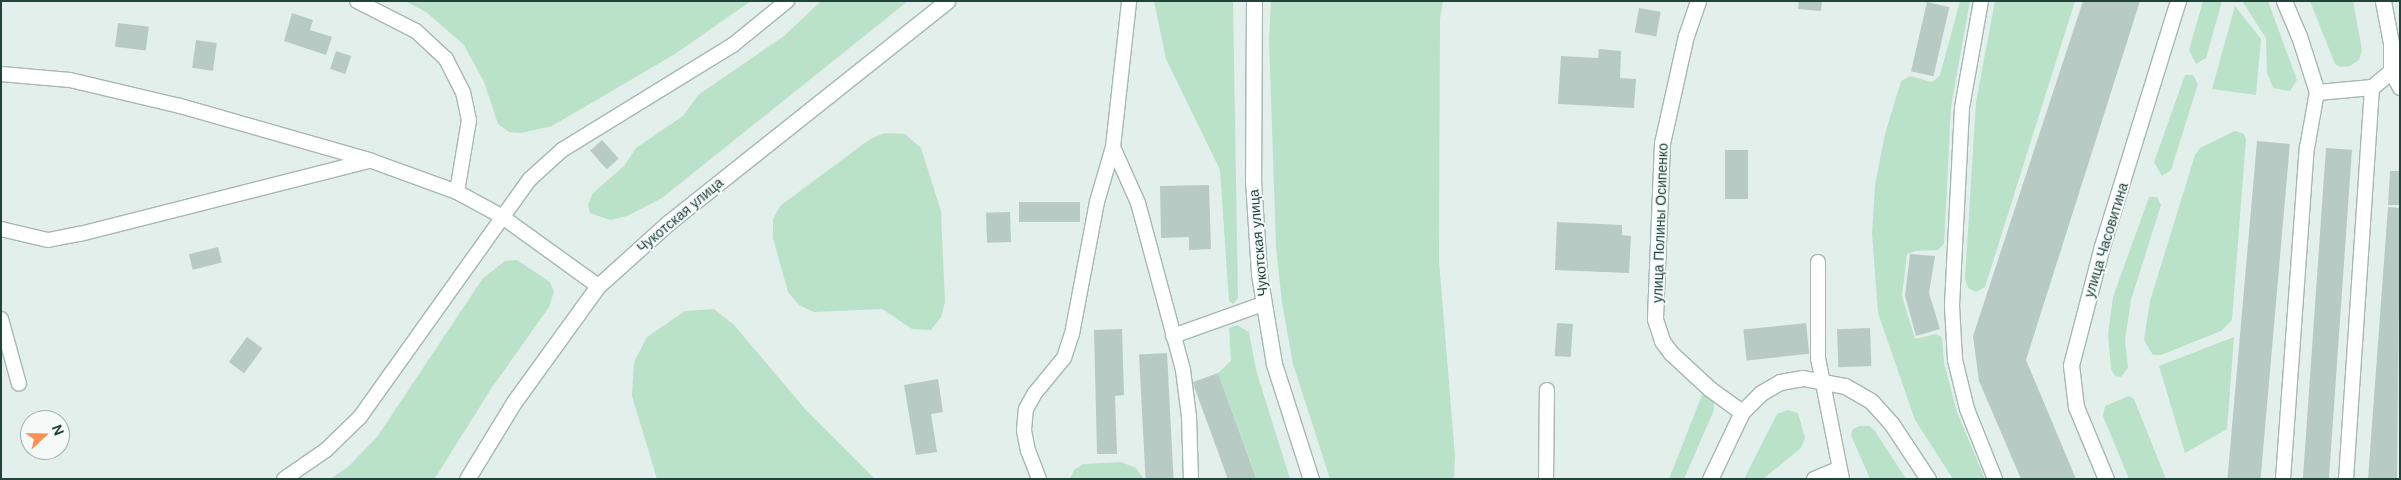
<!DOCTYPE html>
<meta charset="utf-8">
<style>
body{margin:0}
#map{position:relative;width:2401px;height:480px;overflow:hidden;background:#e3efeb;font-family:"DM Sans",sans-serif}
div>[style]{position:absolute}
.green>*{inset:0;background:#bae2c9}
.building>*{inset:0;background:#b8cac4;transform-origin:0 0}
.roads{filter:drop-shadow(1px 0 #a5b8b3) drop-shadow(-1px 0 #a5b8b3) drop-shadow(0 1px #a5b8b3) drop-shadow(0 -1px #a5b8b3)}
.lane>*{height:14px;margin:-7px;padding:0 7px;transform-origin:7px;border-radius:7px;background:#fff}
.street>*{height:15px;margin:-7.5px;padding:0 7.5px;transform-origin:7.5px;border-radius:7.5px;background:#fff}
.secondary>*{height:15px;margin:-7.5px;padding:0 7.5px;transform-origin:7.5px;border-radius:7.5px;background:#fff}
span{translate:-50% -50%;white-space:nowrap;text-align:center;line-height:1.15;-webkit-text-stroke:4px #f5faf8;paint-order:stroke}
.street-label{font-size:14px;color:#20433d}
.frame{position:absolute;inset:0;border:2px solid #20433d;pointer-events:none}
.north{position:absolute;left:20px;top:410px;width:50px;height:50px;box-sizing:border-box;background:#f5faf8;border:1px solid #a0b1ad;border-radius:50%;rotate:69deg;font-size:14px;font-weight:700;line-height:20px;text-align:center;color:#20433d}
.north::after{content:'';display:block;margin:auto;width:18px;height:22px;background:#ff9051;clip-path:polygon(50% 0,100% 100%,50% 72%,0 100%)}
</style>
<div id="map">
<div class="green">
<i style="clip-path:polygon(405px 1px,751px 1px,675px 54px,552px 126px,521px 133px,509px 132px,498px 124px,484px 82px,464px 45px,426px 12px)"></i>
<i style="clip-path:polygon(821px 1px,908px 1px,662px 198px,627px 216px,610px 220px,590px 213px,588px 204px,593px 193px,624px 166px,636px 148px,683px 116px,698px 95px,784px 36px)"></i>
<i style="clip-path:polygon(1154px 1px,1233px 1px,1238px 298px,1233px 304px,1229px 301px,1220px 170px,1166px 59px)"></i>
<i style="clip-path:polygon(1271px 1px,1443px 1px,1440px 19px,1439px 261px,1455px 456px,1454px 479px,1330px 479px,1293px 364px,1282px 303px,1276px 247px,1269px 39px)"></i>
<i style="clip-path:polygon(1960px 1px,1970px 1px,1951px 107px,1944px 244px,1938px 250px,1915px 251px,1907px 254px,1902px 296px,1915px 339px,1936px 334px,1942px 337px,1944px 363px,1957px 412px,1985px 479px,1953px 479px,1915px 420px,1878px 313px,1872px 234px,1875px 185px,1885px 134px,1901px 81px,1910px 76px,1932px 82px,1940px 75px)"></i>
<i style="clip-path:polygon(1995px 1px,2075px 1px,1985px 287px,1976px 292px,1968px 288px,1965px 279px,1976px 102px)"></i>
<i style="clip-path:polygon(2203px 1px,2222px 1px,2206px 58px,2196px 64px,2189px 50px)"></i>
<i style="clip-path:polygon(2242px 1px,2268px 1px,2297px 80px,2290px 91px,2273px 88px,2267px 73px,2266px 38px)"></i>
<i style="clip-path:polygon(2310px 1px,2353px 1px,2362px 50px,2359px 60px,2350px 66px,2340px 67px,2335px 64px)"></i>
<i style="clip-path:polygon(2235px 6px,2261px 39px,2256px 95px,2212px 89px)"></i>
<i style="clip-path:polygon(2185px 75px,2193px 75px,2198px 84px,2171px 170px,2162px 176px,2154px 162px)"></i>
<i style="clip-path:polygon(2235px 131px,2244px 134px,2246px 139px,2232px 320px,2221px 331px,2161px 355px,2153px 355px,2144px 340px,2150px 301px,2195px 155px,2200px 148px)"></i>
<i style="clip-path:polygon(885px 133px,905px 134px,921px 148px,941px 211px,945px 302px,941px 317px,931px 330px,912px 329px,882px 309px,814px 312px,799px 305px,788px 292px,773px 238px,773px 219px,780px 206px,870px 139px)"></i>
<i style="clip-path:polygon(2149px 197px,2157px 197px,2161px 205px,2131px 300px,2125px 340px,2128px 368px,2121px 377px,2115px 376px,2111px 369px,2108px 334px,2113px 297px)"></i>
<i style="clip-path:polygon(517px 260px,550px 282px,554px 292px,549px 307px,491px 389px,437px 475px,434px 479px,330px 479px,348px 467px,377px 437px,483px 278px,505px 261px)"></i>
<i style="clip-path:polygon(714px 309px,734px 325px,806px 410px,875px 479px,657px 479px,632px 396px,634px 362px,647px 337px,685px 311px)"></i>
<i style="clip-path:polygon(1237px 325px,1249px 332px,1256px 370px,1290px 479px,1257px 479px,1218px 373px,1231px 361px,1229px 328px)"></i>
<i style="clip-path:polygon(2234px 337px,2227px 429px,2185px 453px,2159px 366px)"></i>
<i style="clip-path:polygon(1702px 395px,1706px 395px,1714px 403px,1714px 410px,1684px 479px,1669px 479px)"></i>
<i style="clip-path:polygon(2129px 396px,2134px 399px,2166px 479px,2129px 479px,2103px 416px,2105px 406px)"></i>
<i style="clip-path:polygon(1788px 410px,1798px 413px,1805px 438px,1801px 448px,1763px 479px,1744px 479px,1777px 414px)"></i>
<i style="clip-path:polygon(1860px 426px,1869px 426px,1875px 431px,1906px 479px,1870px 479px,1851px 435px,1853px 429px)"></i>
<i style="clip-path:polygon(1121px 462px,1136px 468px,1144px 479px,1070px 479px,1074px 470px,1083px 464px)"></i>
</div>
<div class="building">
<i style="clip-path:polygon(1799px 1px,1822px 1px,1821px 11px,1798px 9px)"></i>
<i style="clip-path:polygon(2083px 1px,2140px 1px,2026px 360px,2076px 479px,2021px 479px,1979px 381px,1973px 336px)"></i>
<i style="left:1927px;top:2px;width:23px;height:71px;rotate:13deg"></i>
<i style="left:1639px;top:8px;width:22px;height:25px;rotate:10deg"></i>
<i style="clip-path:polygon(292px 13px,313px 20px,310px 30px,332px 37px,326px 55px,284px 41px)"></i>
<i style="left:118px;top:23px;width:31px;height:24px;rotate:7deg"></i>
<i style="left:196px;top:40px;width:21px;height:28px;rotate:8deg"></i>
<i style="clip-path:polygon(1599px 49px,1621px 51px,1620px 78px,1636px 79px,1634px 108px,1558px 104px,1561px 56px,1598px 58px)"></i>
<i style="left:336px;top:51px;width:16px;height:19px;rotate:18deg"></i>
<i style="left:602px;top:140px;width:25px;height:16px;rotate:48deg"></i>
<i style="left:2257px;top:141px;width:33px;height:339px;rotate:5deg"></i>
<i style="left:2326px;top:148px;width:26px;height:332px;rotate:4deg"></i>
<i style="left:1725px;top:150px;width:23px;height:49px"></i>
<i style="clip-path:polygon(2390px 171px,2400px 171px,2400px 205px,2388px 205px)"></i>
<i style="clip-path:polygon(1209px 185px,1211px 249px,1189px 250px,1189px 237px,1161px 238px,1160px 186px)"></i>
<i style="left:1080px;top:202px;width:20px;height:61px;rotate:90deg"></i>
<i style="clip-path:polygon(2388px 207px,2400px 208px,2397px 479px,2368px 479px)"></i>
<i style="left:1010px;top:212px;width:30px;height:24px;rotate:88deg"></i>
<i style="clip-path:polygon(1557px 222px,1622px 225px,1622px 235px,1631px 236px,1629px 273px,1555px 270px)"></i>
<i style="left:218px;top:247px;width:16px;height:30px;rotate:76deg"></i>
<i style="clip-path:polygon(1910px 254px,1935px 256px,1929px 293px,1940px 329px,1916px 336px,1905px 296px)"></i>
<i style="left:1557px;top:323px;width:16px;height:33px;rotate:4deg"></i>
<i style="left:1806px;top:323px;width:31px;height:63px;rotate:84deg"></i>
<i style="left:1870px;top:328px;width:38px;height:33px;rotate:88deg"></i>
<i style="clip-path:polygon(1122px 329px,1124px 395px,1115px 396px,1117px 454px,1097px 454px,1094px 330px)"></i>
<i style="left:247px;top:337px;width:19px;height:31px;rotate:36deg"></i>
<i style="left:1167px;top:353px;width:126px;height:28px;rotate:87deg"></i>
<i style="left:1218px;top:373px;width:113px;height:27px;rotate:70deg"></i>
<i style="clip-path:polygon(938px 379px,943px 412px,931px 414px,937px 452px,916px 455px,904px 385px)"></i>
</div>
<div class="roads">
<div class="lane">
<i style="left:357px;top:1px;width:66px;rotate:27deg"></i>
<i style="left:416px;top:31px;width:41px;rotate:43deg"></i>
<i style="left:446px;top:59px;width:37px;rotate:63deg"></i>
<i style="left:463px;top:92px;width:29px;rotate:78deg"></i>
<i style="left:469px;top:120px;width:73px;rotate:99.5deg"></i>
<i style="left:1981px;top:1px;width:109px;rotate:100.1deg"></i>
<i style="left:1962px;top:108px;width:198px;rotate:92.9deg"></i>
<i style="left:1952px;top:306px;width:54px;rotate:86.8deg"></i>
<i style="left:1955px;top:360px;width:50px;rotate:76.2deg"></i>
<i style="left:1967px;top:409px;width:75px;rotate:68.2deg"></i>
<i style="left:2391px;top:71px;width:19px;rotate:62deg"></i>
<i style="left:1px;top:74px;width:69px;rotate:5deg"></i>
<i style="left:70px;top:80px;width:113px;rotate:13.3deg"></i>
<i style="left:180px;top:106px;width:197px;rotate:15.9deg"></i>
<i style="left:369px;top:160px;width:94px;rotate:20deg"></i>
<i style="left:457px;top:192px;width:50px;rotate:28.6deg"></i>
<i style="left:501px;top:216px;width:120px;rotate:35.8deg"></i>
<i style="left:1113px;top:147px;width:61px;rotate:65.9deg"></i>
<i style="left:1138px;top:203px;width:173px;rotate:74.9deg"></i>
<i style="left:1183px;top:370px;width:47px;rotate:82.7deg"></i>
<i style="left:1189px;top:417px;width:62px;rotate:88.2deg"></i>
<i style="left:1px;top:229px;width:48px;rotate:13.2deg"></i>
<i style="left:48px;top:240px;width:33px;rotate:-11deg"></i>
<i style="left:80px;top:234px;width:297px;rotate:-14.2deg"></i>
<i style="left:1818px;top:262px;width:96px;rotate:90deg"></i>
<i style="left:1818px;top:358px;width:123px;rotate:78.8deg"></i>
<i style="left:1px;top:319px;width:67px;rotate:74.5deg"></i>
<i style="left:1173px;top:336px;width:96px;rotate:-19.6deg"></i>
<i style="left:284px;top:479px;width:51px;rotate:-34.6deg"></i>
<i style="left:326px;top:450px;width:47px;rotate:-44.1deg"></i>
<i style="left:360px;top:417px;width:292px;rotate:-54.5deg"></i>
<i style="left:530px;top:179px;width:43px;rotate:-42.2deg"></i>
<i style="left:562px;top:150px;width:201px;rotate:-31.6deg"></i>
<i style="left:733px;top:45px;width:70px;rotate:-39.2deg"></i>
<i style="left:1039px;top:479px;width:30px;rotate:-111deg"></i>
<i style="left:1028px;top:451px;width:21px;rotate:-101deg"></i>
<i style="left:1024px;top:430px;width:21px;rotate:-85deg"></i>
<i style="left:1026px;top:409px;width:18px;rotate:-61deg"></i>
<i style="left:1035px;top:393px;width:45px;rotate:-50.4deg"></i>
<i style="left:1064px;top:358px;width:25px;rotate:-72deg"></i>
<i style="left:1072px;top:334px;width:134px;rotate:-79.3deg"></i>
<i style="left:1097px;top:202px;width:57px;rotate:-73.8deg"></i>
<i style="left:1113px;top:147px;width:147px;rotate:-83.7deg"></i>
<i style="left:1546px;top:479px;width:89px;rotate:-89.4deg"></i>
<i style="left:1814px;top:479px;width:26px;rotate:-23deg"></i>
<i style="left:2283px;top:479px;width:332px;rotate:-85.9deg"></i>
<i style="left:2307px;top:148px;width:57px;rotate:-79.9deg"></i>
<i style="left:2346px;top:479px;width:393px;rotate:-86.2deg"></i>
</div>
<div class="street">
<i style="left:1254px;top:1px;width:179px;rotate:90.3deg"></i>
<i style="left:1253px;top:180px;width:94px;rotate:86.3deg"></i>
<i style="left:1259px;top:274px;width:91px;rotate:80.5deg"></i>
<i style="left:1274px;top:364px;width:121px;rotate:72.2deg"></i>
<i style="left:1698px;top:1px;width:36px;rotate:109deg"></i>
<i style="left:1686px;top:35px;width:111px;rotate:102.5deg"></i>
<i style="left:1662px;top:143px;width:176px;rotate:92.3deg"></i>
<i style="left:1655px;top:319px;width:23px;rotate:72deg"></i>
<i style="left:1662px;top:341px;width:15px;rotate:53deg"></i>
<i style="left:1671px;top:353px;width:53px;rotate:42.7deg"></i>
<i style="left:1710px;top:389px;width:39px;rotate:36deg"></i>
<i style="left:467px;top:479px;width:90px;rotate:-58.6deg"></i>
<i style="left:514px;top:402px;width:143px;rotate:-54.1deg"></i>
<i style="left:598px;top:286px;width:94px;rotate:-42deg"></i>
<i style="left:668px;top:223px;width:357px;rotate:-38.5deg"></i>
</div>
<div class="secondary">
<i style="left:2284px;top:1px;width:38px;rotate:67deg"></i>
<i style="left:2299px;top:36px;width:59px;rotate:72.2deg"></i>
<i style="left:2317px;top:92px;width:55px;rotate:-5.2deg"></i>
<i style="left:2372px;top:87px;width:25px;rotate:-40deg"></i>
<i style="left:2391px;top:71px;width:28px;rotate:-90deg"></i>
<i style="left:2391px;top:43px;width:43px;rotate:-100.8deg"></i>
<i style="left:1710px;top:479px;width:74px;rotate:-64.5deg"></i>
<i style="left:1742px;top:412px;width:27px;rotate:-45deg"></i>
<i style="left:1761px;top:393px;width:22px;rotate:-30deg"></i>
<i style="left:1780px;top:382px;width:23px;rotate:-10deg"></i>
<i style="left:1803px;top:378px;width:43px;rotate:10.8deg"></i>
<i style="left:1845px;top:386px;width:30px;rotate:30deg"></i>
<i style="left:1871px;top:401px;width:30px;rotate:48deg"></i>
<i style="left:1891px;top:423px;width:67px;rotate:56.5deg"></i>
<i style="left:2106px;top:479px;width:78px;rotate:-112.6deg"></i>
<i style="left:2076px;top:407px;width:42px;rotate:-96.8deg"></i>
<i style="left:2071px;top:365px;width:123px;rotate:-75.4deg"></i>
<i style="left:2102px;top:246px;width:257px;rotate:-72.8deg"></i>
</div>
</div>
<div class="street-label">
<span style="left:680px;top:215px;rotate:-40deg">Чукотская улица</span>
<span style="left:1660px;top:223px;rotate:-88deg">улица Полины Осипенко</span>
<span style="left:2106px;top:240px;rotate:-73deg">улица Часовитина</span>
<span style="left:1258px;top:243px;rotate:-95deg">Чукотская улица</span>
</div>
<div class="frame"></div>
<div class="north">N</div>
</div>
